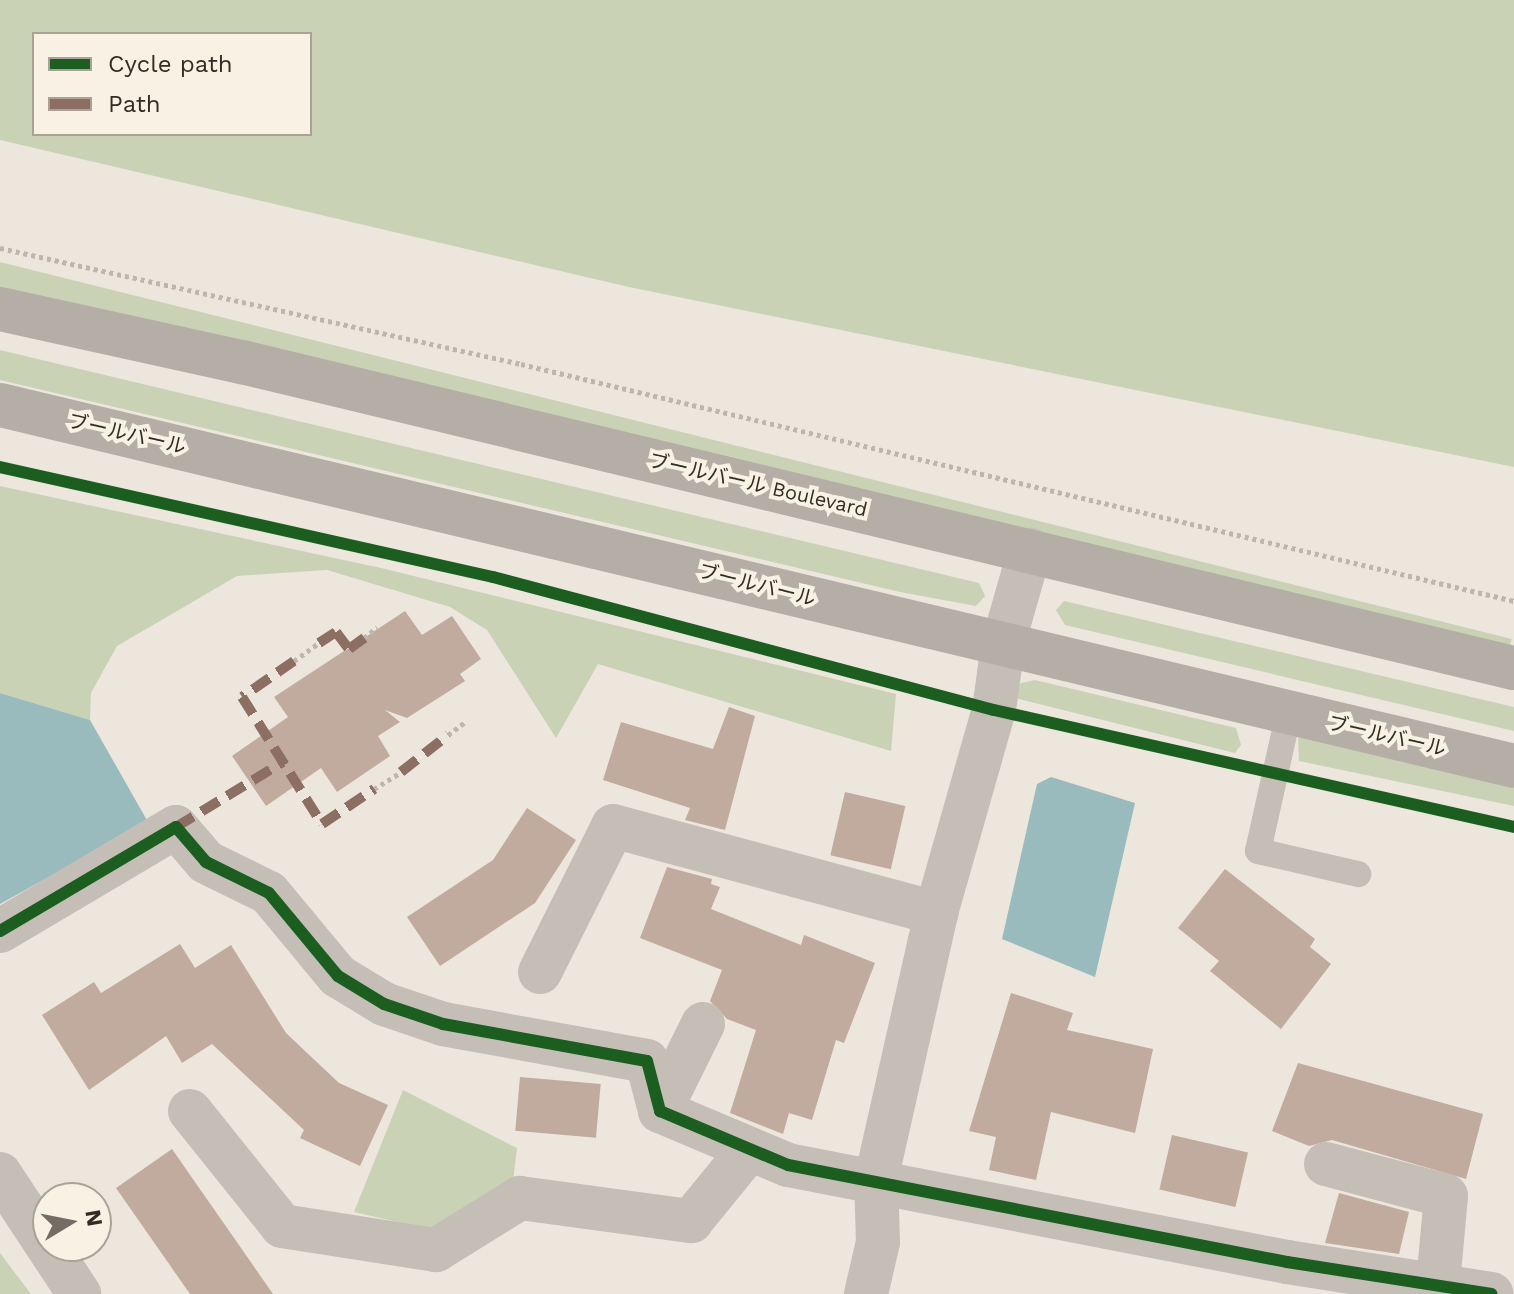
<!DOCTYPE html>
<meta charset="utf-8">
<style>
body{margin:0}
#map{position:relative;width:1514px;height:1294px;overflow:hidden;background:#ece6dd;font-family:"Work Sans","Noto Sans JP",sans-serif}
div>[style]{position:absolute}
.green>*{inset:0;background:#cad2b6;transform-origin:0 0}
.water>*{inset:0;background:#99bbbd}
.building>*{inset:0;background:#c0ab9e;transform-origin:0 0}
.path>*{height:5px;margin-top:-2.5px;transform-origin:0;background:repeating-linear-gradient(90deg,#bdb6af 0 4px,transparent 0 8px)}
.lane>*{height:26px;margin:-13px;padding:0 13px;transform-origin:13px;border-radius:13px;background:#c4beb7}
.street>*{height:44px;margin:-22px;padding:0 22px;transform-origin:22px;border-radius:22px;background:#c4beb7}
.secondary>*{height:44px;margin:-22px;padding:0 22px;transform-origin:22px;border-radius:22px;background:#b5aea7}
.quiet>*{height:10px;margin-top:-5px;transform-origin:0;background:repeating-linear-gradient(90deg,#8d6e63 0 20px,transparent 0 30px)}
.cycleway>*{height:12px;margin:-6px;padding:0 6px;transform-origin:6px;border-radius:6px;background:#1b5e20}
span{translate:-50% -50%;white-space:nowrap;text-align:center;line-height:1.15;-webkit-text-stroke:8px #f9f1e3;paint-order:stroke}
.street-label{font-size:20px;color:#342b25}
.legend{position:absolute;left:32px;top:32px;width:280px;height:104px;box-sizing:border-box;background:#f9f1e3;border:2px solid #aaa297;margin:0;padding:10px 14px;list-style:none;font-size:24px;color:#342b25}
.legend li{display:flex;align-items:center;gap:16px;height:40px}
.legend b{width:40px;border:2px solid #aaa297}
.north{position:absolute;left:32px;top:1182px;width:80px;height:80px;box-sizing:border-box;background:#f9f1e3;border:2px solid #aaa297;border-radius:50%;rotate:80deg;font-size:22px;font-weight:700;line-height:32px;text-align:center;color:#342b25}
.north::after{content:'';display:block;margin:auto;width:28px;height:36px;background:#746c65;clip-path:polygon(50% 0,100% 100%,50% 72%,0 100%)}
</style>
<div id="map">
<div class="green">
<i style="clip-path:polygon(evenodd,0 0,1514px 0,1514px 467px,629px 287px,0 140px,0 0,34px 34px,310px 34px,310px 134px,34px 134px,34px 34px)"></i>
<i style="left:0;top:262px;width:1558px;height:26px;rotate:14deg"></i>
<i style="clip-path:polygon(0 350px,979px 583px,985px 596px,976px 606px,900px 592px,0 380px)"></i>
<i style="clip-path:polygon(0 486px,381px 568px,896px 694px,891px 751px,598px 664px,556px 738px,487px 630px,450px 607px,327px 570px,237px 576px,117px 646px,91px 693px,90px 720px,0 693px)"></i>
<i style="clip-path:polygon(1064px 601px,1514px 707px,1514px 731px,1065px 625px,1056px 610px)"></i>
<i style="clip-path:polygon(1035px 680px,1236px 728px,1241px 745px,1235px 753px,1011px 697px,1021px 683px)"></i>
<i style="clip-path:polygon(1298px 736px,1514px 784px,1514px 806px,1299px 761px)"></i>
<i style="clip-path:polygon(403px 1090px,517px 1148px,513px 1181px,432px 1230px,354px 1212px)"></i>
<i style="clip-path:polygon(0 1253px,31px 1294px,0 1294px)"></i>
</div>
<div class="water">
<i style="clip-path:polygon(0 693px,90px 720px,148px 822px,0 904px)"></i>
<i style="clip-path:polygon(1051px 777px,1135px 803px,1095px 977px,1002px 939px,1037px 784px)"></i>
</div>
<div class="building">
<i style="clip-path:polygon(405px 611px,422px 635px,452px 616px,481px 659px,460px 674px,465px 681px,407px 718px,385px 710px,400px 722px,378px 736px,390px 756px,337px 792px,321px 768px,266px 806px,232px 756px,288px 717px,274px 697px)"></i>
<i style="clip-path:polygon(729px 707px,755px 716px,725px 830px,685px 820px,690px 808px,603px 780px,621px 722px,713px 749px)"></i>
<i style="left:845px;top:792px;width:62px;height:65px;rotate:13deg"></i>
<i style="clip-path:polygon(527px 808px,576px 840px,535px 903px,440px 966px,407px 917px,493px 860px)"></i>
<i style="clip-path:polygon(667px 867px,712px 879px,711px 884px,720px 887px,711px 909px,801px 945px,804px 935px,875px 963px,844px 1043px,836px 1040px,812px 1120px,789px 1113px,783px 1134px,730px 1113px,756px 1030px,727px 1019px,710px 1001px,722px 970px,640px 938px)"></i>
<i style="clip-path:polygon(1225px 869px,1315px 939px,1310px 947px,1331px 964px,1281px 1029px,1210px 971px,1219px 961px,1178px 928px)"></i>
<i style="clip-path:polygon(180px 944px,195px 968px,231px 945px,286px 1033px,339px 1083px,388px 1105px,360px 1166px,300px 1138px,304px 1130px,212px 1044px,182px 1063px,166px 1036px,89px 1090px,42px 1015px,94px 982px,101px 993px)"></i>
<i style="clip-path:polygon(1011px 993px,1073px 1013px,1067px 1030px,1153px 1049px,1135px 1133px,1051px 1112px,1036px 1180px,989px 1170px,996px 1137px,969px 1131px)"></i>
<i style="clip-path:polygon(1298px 1063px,1483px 1114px,1466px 1179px,1332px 1140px,1309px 1146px,1272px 1131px)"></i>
<i style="left:520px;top:1077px;width:81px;height:54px;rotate:5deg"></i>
<i style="left:1172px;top:1135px;width:78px;height:56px;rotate:13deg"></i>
<i style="clip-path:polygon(172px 1149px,273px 1294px,190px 1294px,116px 1188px)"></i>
<i style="clip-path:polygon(1339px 1193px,1409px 1212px,1399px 1254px,1325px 1243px)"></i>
</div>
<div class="path">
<i style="left:0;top:248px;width:534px;rotate:12.55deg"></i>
<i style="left:521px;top:364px;width:1021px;rotate:13.42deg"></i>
<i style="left:364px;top:638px;width:17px;rotate:-40deg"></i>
<i style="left:294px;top:661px;width:31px;rotate:-36deg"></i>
<i style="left:448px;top:735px;width:21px;rotate:-37deg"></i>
<i style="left:374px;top:789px;width:32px;rotate:-32deg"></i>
</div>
<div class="lane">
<i style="left:1289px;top:712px;width:142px;rotate:102.6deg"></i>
<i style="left:1258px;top:851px;width:103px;rotate:13deg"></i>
</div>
<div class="street">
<i style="left:0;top:931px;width:204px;rotate:-30.6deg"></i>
<i style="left:176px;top:827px;width:46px;rotate:49.4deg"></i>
<i style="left:206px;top:862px;width:70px;rotate:26.2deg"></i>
<i style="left:269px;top:893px;width:108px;rotate:50.3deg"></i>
<i style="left:338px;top:976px;width:54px;rotate:31.3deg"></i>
<i style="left:384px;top:1004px;width:62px;rotate:18.7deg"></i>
<i style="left:443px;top:1024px;width:207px;rotate:10.3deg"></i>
<i style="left:647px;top:1061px;width:52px;rotate:75.4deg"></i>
<i style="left:660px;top:1111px;width:139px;rotate:22.9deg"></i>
<i style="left:788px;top:1165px;width:508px;rotate:11deg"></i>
<i style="left:1287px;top:1262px;width:207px;rotate:8.9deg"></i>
<i style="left:540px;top:972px;width:163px;rotate:-63.4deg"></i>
<i style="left:613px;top:826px;width:335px;rotate:15.1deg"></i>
<i style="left:190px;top:1111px;width:147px;rotate:51.3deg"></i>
<i style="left:282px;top:1226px;width:156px;rotate:8.9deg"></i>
<i style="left:436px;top:1250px;width:99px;rotate:-31.8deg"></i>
<i style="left:520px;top:1198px;width:173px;rotate:7.7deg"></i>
<i style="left:691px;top:1221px;width:92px;rotate:-50.8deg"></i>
<i style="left:660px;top:1111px;width:97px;rotate:-63.7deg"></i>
<i style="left:1326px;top:1164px;width:124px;rotate:14.9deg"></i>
<i style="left:1446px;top:1196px;width:88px;rotate:95.2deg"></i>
<i style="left:0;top:1174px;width:144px;rotate:56.6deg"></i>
<i style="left:866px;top:1294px;width:53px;rotate:-77deg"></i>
<i style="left:878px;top:1242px;width:62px;rotate:-91.8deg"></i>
<i style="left:876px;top:1180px;width:274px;rotate:-77.3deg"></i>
<i style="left:936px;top:913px;width:211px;rotate:-74.1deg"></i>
<i style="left:994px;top:710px;width:67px;rotate:-82.2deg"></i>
<i style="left:1003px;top:644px;width:98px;rotate:-74deg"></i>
</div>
<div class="secondary">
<i style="left:0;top:309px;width:248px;rotate:12.4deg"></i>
<i style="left:242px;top:362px;width:1308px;rotate:13.53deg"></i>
<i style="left:0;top:405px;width:1556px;rotate:13.41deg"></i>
</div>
<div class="quiet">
<i style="left:319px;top:643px;width:20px;rotate:-33deg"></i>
<i style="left:336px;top:632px;width:21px;rotate:53deg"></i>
<i style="left:349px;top:649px;width:19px;rotate:-36deg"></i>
<i style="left:294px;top:661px;width:63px;rotate:145.3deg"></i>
<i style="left:242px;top:697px;width:150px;rotate:57.8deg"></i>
<i style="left:322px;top:824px;width:63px;rotate:-33.9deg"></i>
<i style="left:401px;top:772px;width:60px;rotate:-38.2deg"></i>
<i style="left:176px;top:827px;width:125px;rotate:-31.3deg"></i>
</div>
<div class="cycleway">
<i style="left:0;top:467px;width:505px;rotate:12.58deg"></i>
<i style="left:493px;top:577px;width:518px;rotate:14.87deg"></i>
<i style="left:994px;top:710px;width:533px;rotate:12.68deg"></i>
<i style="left:0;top:931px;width:204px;rotate:-30.6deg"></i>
<i style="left:176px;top:827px;width:46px;rotate:49.4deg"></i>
<i style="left:206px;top:862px;width:70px;rotate:26.2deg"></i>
<i style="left:269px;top:893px;width:108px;rotate:50.3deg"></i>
<i style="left:338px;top:976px;width:54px;rotate:31.3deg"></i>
<i style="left:384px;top:1004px;width:62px;rotate:18.7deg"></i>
<i style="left:443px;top:1024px;width:207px;rotate:10.3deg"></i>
<i style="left:647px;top:1061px;width:52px;rotate:75.4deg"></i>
<i style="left:660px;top:1111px;width:139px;rotate:22.9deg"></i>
<i style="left:788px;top:1165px;width:508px;rotate:11deg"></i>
<i style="left:1287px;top:1262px;width:207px;rotate:8.9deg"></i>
</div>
<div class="street-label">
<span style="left:127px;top:434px;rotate:13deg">ブールバール</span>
<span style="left:758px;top:485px;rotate:13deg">ブールバール Boulevard</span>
<span style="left:757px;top:585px;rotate:14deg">ブールバール</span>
<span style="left:1387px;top:736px;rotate:13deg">ブールバール</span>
</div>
<ul class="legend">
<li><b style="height:10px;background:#1b5e20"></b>Cycle path</li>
<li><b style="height:10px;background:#8d6e63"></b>Path</li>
</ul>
<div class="north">N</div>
</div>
